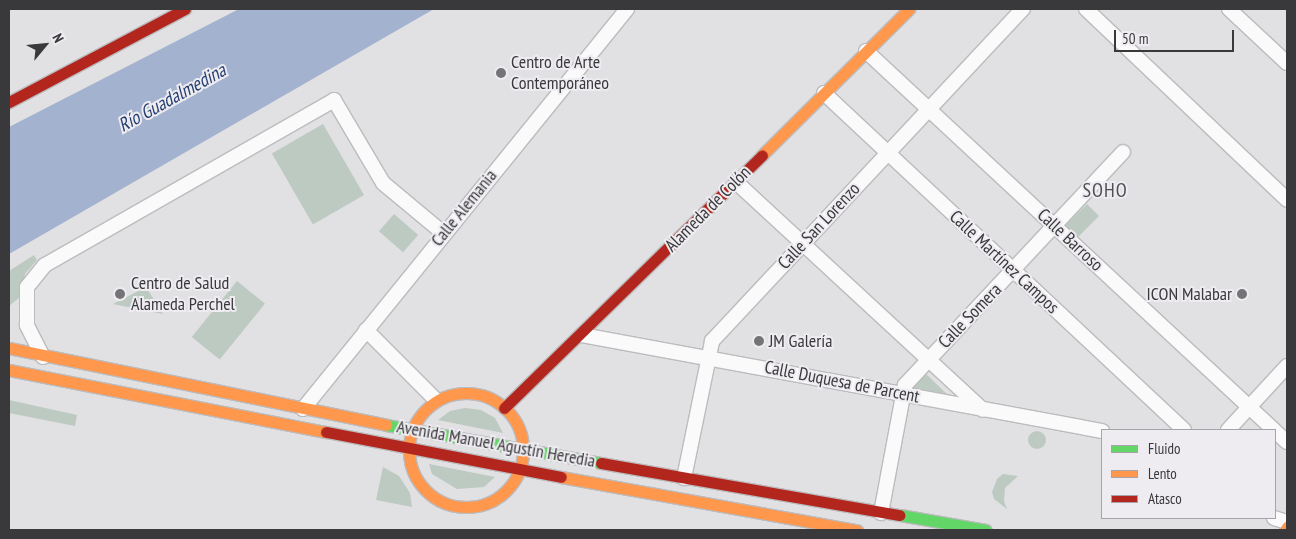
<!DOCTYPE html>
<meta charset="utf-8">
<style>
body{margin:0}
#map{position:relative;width:1296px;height:539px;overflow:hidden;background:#e1e0e3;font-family:"PT Sans Narrow",sans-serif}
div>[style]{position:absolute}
.green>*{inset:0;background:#bccac1;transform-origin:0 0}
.round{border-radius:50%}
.water>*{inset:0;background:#a3b2cf}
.roads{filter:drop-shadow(1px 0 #bcbbbd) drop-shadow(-1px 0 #bcbbbd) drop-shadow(0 1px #bcbbbd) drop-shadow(0 -1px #bcbbbd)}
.street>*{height:14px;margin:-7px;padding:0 7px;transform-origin:7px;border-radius:7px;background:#fafafb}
.fast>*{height:11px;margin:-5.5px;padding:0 5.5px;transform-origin:5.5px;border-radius:5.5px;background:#63d668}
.slow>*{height:11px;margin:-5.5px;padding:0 5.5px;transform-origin:5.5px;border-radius:5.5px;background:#ff974d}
.slow>.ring{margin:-5.5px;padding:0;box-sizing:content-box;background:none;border:11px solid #ff974d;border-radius:50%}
.jam>*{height:11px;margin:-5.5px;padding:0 5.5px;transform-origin:5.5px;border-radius:5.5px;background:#b3261e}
.dots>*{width:14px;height:14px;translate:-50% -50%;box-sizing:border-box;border:2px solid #eeecf1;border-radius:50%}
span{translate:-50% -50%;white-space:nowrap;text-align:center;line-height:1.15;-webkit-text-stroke:4px #eeecf1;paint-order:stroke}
.poi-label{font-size:18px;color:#39383a}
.left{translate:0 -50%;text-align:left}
.right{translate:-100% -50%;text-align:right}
.street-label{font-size:18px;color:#39383a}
.water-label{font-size:19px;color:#264073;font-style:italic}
.quarter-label{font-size:20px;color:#504e52;letter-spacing:1px}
.frame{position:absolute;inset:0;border:10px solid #39383a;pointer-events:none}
.legend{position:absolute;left:1101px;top:429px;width:175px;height:90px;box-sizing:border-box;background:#eeecf1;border:1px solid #a6a4a8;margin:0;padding:6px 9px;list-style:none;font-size:15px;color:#39383a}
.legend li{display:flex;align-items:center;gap:10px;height:25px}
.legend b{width:25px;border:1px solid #a6a4a8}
.north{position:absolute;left:20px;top:20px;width:50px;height:50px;-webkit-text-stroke:4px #eeecf1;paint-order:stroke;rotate:62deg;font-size:14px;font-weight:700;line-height:20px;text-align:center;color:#39383a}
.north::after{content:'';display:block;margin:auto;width:18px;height:22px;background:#39383a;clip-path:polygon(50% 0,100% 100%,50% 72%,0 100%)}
.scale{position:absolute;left:1114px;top:30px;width:120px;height:22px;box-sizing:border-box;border:2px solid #39383a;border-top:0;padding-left:6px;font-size:15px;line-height:18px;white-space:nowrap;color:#39383a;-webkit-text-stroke:4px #eeecf1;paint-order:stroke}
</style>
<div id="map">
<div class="green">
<i style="left:323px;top:124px;width:82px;height:59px;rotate:60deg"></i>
<i style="left:1087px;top:204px;width:17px;height:30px;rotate:45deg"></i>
<i style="left:394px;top:214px;width:32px;height:23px;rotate:41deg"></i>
<i style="clip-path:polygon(34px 255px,37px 260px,25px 274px,19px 298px,9px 306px,9px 271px)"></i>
<i style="left:237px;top:281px;width:36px;height:72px;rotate:39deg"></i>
<i style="clip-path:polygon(146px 287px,163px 314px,113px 304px)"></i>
<i style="clip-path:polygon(923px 371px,951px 398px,909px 390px)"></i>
<i style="clip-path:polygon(9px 400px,77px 415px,75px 426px,9px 413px)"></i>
<i style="clip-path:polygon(465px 408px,481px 410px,495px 418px,503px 433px,438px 420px,450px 411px)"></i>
<i class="round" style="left:1028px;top:431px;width:18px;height:18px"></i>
<i style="clip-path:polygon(429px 464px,495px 477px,484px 487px,457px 489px,432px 474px)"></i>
<i style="clip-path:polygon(383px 467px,399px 476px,410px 493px,412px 507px,376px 500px)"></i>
<i style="clip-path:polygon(1003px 474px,1018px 476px,1005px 488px,1004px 501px,1007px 509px,994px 499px,992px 492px,997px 479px)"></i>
</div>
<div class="water">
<i style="clip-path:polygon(239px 9px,434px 9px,9px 254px,9px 127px)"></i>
</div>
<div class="roads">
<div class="street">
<i style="left:1086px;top:9px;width:277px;rotate:43.5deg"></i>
<i style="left:1229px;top:9px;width:79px;rotate:43deg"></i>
<i style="left:866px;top:51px;width:557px;rotate:42.89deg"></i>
<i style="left:824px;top:93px;width:493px;rotate:43.1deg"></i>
<i style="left:736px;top:182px;width:336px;rotate:42.7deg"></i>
<i style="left:366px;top:330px;width:99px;rotate:45deg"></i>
<i style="left:582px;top:335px;width:529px;rotate:10.46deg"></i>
<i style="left:43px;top:357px;width:36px;rotate:-117deg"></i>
<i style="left:27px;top:325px;width:38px;rotate:-90deg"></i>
<i style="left:27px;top:287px;width:28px;rotate:-51deg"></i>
<i style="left:45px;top:265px;width:333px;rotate:-29.7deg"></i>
<i style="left:334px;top:100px;width:96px;rotate:59.4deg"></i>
<i style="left:383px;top:183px;width:78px;rotate:39.8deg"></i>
<i style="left:303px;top:409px;width:515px;rotate:-50.99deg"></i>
<i style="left:1228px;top:430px;width:87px;rotate:-47.3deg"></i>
<i style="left:1275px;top:431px;width:16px;rotate:43deg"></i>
<i style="left:684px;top:478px;width:140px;rotate:-78.4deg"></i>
<i style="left:712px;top:341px;width:455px;rotate:-46.9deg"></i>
<i style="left:881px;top:513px;width:130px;rotate:-79.4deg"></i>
<i style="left:905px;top:385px;width:319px;rotate:-46.9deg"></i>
<i style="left:1274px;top:518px;width:14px;rotate:17deg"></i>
</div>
<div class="fast">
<i style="left:386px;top:425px;width:218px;rotate:10deg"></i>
<i style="left:900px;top:515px;width:87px;rotate:9.9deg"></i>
</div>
<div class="slow">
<i style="left:762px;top:155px;width:207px;rotate:-44.8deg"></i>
<i style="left:9px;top:348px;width:385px;rotate:11.5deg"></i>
<i style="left:9px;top:370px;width:323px;rotate:11.1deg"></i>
<i class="ring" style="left:409px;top:393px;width:103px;height:103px"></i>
<i style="left:561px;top:477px;width:301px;rotate:10.2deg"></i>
<i style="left:1285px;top:530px;width:4px;rotate:-56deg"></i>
</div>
<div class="jam">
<i style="left:9px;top:102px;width:199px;rotate:-27.9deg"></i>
<i style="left:504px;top:408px;width:361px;rotate:-44.4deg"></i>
<i style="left:326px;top:432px;width:239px;rotate:10.8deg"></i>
<i style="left:601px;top:463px;width:303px;rotate:9.9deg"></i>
</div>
</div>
<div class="dots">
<i style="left:501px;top:73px;background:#747375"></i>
<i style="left:120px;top:294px;background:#747375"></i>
<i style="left:1242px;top:294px;background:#747375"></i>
<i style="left:759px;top:341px;background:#747375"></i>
</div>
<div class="poi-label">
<span class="left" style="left:511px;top:73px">Centro de Arte<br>Contemporáneo</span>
<span class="left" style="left:131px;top:294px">Centro de Salud<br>Alameda Perchel</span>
<span class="right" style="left:1232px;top:294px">ICON Malabar</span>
<span class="left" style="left:769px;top:341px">JM Galería</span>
</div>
<div class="street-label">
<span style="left:464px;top:208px;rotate:-51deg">Calle Alemania</span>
<span style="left:708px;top:209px;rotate:-45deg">Alameda de Colón</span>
<span style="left:819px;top:226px;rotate:-47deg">Calle San Lorenzo</span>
<span style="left:1070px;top:240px;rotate:43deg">Calle Barroso</span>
<span style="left:1004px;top:262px;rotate:43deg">Calle Martínez Campos</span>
<span style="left:970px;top:316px;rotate:-46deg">Calle Somera</span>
<span style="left:842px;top:382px;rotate:11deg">Calle Duquesa de Parcent</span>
<span style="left:496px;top:444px;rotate:10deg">Avenida Manuel Agustín Heredia</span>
</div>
<div class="water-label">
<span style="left:172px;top:98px;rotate:-29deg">Río Guadalmedina</span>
</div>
<div class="quarter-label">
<span style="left:1105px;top:190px">SOHO</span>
</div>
<div class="frame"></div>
<ul class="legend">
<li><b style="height:6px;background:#63d668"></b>Fluido</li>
<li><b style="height:6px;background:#ff974d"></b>Lento</li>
<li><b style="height:6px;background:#b3261e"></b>Atasco</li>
</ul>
<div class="north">N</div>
<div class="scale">50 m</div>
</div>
